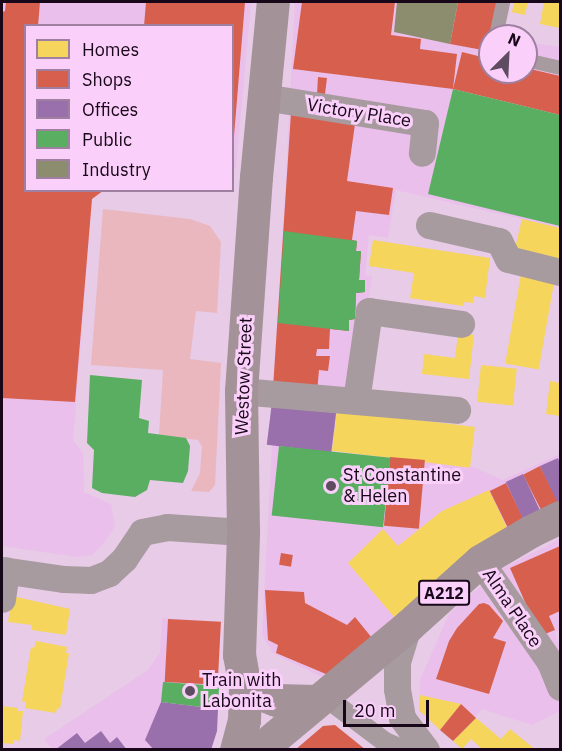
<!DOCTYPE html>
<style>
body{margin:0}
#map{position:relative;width:562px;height:751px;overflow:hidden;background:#e7cbe7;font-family:"IBM Plex Sans",sans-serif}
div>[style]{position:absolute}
.built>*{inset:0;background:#ebbfeb}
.green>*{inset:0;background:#eab7bf}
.homes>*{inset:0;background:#f6d55c;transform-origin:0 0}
.shops>*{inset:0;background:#d6604d;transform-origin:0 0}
.offices>*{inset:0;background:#9970ab;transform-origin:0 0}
.public>*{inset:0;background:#5aae61;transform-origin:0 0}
.industry>*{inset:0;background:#8c8c6e}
.service>*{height:14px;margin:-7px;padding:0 7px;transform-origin:7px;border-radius:7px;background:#a89ba0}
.pedestrian>*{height:20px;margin:-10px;padding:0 10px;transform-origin:10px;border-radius:10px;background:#a89ba0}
.minor>*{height:27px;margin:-13.5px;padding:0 13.5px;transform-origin:13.5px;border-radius:13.5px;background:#a89ba0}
.primary>*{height:33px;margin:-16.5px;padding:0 16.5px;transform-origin:16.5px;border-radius:16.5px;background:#a39298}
.dots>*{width:16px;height:16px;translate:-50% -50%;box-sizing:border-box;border:3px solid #fad0fa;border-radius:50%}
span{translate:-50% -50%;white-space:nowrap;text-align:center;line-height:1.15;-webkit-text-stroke:6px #fad0fa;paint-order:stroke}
.shield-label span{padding:2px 4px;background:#fad0fa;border:2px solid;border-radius:4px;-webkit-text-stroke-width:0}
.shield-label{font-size:16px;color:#180719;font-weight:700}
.street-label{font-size:18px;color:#180719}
.poi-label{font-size:18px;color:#180719}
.left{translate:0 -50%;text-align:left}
.frame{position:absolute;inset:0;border:3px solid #180719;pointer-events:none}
.legend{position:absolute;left:24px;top:24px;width:210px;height:168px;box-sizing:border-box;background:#fad0fa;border:2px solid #a080a0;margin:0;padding:8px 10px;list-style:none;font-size:18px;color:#180719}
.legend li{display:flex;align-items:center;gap:12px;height:30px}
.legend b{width:30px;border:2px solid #a080a0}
.north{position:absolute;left:478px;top:24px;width:60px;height:60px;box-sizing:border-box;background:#fad0fa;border:2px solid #a080a0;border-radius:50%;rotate:24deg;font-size:16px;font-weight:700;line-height:24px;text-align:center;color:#180719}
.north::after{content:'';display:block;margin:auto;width:21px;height:27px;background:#604c61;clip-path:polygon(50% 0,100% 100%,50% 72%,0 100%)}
.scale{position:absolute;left:343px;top:700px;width:86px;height:27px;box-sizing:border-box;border:3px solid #180719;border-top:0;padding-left:8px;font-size:18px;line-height:21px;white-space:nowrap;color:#180719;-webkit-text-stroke:4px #fad0fa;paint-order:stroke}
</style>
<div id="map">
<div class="built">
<i style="clip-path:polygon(2px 2px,251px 2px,236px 168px,233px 170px,232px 26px,26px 26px,26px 190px,104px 191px,92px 199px,73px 441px,83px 453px,84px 492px,111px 504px,115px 526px,104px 543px,92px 555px,77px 557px,2px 546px)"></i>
<i style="clip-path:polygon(295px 2px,497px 2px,490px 36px,490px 72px,526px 72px,526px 42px,560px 47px,560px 228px,396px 190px,388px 238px,369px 235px,365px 275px,372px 276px,354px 397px,338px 397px,330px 453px,471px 466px,503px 480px,560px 454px,560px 509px,330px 681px,274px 654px,262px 635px)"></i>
<i style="clip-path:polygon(560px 539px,560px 630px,555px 633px,560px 648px,560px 711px,532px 725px,482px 709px,453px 741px,419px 710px,420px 680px,449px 614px,499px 570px)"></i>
<i style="clip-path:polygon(162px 618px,221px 622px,211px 749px,52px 749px,44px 739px,148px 670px,160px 652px)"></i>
</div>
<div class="green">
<i style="clip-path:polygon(103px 209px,190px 219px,210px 226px,221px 242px,217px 313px,196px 311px,190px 359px,221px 363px,215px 485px,209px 492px,191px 491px,200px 473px,202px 447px,198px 440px,159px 435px,163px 370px,91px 365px)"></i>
</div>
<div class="homes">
<i style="clip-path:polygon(514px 2px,528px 2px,525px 15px,512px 12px)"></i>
<i style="clip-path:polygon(544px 2px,560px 2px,560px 28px,540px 24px)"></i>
<i style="clip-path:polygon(522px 219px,560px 228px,560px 264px,514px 252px)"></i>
<i style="clip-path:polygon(373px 240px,490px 258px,485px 298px,474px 296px,473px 303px,464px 302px,463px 306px,410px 298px,414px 273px,369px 266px)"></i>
<i style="left:521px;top:274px;width:34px;height:91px;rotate:10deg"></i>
<i style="clip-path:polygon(458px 333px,474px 335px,469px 379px,422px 374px,424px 354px,455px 358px)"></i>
<i style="left:481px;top:365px;width:36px;height:37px;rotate:6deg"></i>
<i style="clip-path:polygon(550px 381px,560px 383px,560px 416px,546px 414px)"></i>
<i style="left:337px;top:410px;width:139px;height:41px;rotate:7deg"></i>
<i style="clip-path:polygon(489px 490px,508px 530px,395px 618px,348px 563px,383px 529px,398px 546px,442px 511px)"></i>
<i style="clip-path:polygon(12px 596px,70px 609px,66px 635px,32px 630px,32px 625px,8px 622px)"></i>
<i style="clip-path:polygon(36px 641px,67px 647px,66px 653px,69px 653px,60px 709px,57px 708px,56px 713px,25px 708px,26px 702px,22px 701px,31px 647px,34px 648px)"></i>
<i style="clip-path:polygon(420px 695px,461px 704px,440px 730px,419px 710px)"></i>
<i style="clip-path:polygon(2px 706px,18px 708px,17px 711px,23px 711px,20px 741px,14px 740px,13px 744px,2px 743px)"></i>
<i style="clip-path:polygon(476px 718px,501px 739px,510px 729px,536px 750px,483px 750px,471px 739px,462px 749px,453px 741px)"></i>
</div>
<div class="shops">
<i style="clip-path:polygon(6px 2px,40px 2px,38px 26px,26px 26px,26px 190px,104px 190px,92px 199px,75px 402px,2px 398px,2px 12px,5px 11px)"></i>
<i style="clip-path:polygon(146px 2px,245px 2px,234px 136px,232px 26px,144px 26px)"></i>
<i style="clip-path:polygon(302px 2px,395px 2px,391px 35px,421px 39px,420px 49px,457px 54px,453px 89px,293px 69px)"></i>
<i style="clip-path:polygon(458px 2px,497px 2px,488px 51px,450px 44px)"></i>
<i style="clip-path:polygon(462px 52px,490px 59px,490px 72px,526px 72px,526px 68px,560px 76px,560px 115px,453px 89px)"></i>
<i style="clip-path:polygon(318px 77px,327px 78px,325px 94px,317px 94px)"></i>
<i style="clip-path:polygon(291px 113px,355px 124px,347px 181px,393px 188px,389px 215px,356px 211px,352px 240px,357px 241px,356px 251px,361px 251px,359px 280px,365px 280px,365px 292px,356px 293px,355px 319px,349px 320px,349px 331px,330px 329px,329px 349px,317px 349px,316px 356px,330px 356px,328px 371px,319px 370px,317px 392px,273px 388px)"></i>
<i style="left:390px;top:457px;width:35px;height:69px;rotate:5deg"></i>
<i style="left:540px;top:466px;width:45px;height:19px;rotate:63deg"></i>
<i style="left:506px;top:483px;width:43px;height:18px;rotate:64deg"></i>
<i style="clip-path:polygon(560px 546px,560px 611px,549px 616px,555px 630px,540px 636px,510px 568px)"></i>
<i style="left:281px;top:553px;width:12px;height:12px;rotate:9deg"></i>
<i style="clip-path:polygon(265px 590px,304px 592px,305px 603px,347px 625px,355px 617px,372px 638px,333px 677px,276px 653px,278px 645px,268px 640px)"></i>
<i style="clip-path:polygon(484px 603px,489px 605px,503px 621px,493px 638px,506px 642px,489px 694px,436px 679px,449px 641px,457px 628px,479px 604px)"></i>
<i style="left:168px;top:619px;width:53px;height:63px;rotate:3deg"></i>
<i style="clip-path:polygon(461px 704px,476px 718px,453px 741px,440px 730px)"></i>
<i style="clip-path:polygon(335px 725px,366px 750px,295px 750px,323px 726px)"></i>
</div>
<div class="offices">
<i style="left:272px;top:402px;width:65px;height:43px;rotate:7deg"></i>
<i style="clip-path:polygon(558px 458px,560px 464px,560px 508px,540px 466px)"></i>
<i style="left:523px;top:474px;width:44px;height:19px;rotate:65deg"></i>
<i style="clip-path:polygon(161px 702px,218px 709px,217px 731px,211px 750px,154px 750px,145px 740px)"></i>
<i style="clip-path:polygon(101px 731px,110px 743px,117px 737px,127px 750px,55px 750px,77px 733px,85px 743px)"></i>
</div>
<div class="public">
<i style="clip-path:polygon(453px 89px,560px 115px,560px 226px,428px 194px)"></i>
<i style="clip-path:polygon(284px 231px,357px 241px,356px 251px,361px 251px,359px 280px,365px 280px,365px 292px,356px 293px,355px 319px,349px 320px,349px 331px,278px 323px)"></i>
<i style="clip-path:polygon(90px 375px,142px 380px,139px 418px,149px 421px,148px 433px,186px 438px,190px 446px,188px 471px,183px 483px,150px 480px,147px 490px,135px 497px,102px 493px,92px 488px,94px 450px,87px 443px)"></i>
<i style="left:279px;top:446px;width:112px;height:70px;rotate:6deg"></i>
<i style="clip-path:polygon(163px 682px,219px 686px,218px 709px,161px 702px)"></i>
</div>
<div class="industry">
<i style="clip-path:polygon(397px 2px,458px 2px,450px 44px,394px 32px)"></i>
</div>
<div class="service">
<i style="left:496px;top:36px;width:35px;rotate:-78deg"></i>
<i style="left:526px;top:60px;width:35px;rotate:13deg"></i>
</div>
<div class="pedestrian">
<i style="left:324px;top:696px;width:76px;rotate:37deg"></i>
<i style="left:385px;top:742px;width:21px;rotate:23deg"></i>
</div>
<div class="minor">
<i style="left:264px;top:97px;width:163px;rotate:9.2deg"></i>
<i style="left:425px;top:123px;width:30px;rotate:96deg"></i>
<i style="left:429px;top:225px;width:72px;rotate:12.9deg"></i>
<i style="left:499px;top:241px;width:20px;rotate:63deg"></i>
<i style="left:508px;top:259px;width:54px;rotate:14deg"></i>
<i style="left:241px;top:391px;width:217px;rotate:5deg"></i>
<i style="left:356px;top:401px;width:91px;rotate:-81.8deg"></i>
<i style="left:369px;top:311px;width:93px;rotate:8deg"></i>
<i style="left:480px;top:561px;width:123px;rotate:55.3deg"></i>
<i style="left:550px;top:662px;width:27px;rotate:68deg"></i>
<i style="left:2px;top:570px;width:63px;rotate:8.3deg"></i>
<i style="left:64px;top:579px;width:27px;rotate:2deg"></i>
<i style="left:91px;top:580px;width:19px;rotate:-21deg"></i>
<i style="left:109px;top:573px;width:21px;rotate:-43deg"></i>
<i style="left:124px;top:559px;width:32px;rotate:-56deg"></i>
<i style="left:142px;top:532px;width:25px;rotate:-11deg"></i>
<i style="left:167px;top:527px;width:76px;rotate:3.8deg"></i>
<i style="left:2px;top:599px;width:29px;rotate:-82deg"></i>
<i style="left:408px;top:626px;width:39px;rotate:107deg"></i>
<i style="left:397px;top:663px;width:26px;rotate:90deg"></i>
<i style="left:397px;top:689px;width:29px;rotate:80deg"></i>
<i style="left:402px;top:718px;width:40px;rotate:53deg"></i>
</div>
<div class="primary">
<i style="left:245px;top:688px;width:33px;rotate:21deg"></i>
<i style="left:276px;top:700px;width:40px;rotate:1.4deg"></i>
<i style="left:236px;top:750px;width:31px;rotate:-75deg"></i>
<i style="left:244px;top:720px;width:32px;rotate:-88deg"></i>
<i style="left:245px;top:688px;width:34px;rotate:-100deg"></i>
<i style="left:239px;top:655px;width:123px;rotate:-88.1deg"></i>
<i style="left:243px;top:532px;width:141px;rotate:-90.8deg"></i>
<i style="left:241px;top:391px;width:215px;rotate:-86deg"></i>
<i style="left:256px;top:177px;width:176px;rotate:-84.5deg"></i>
<i style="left:259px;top:750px;width:194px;rotate:-39.8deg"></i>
<i style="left:408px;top:626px;width:97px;rotate:-42.1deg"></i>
<i style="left:480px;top:561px;width:59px;rotate:-30.5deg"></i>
<i style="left:531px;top:531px;width:32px;rotate:-26deg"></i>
</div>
<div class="dots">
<i style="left:331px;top:486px;background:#604c61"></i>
<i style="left:190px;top:691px;background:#604c61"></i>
</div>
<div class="shield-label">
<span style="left:444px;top:593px">A212</span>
</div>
<div class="street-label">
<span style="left:359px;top:113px;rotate:9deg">Victory Place</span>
<span style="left:244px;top:376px;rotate:-88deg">Westow Street</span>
<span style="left:512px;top:608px;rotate:56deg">Alma Place</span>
</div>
<div class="poi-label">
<span class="left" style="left:343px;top:486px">St Constantine<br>&amp; Helen</span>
<span class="left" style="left:202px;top:691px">Train with<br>Labonita</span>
</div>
<div class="frame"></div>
<ul class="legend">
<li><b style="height:16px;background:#f6d55c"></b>Homes</li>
<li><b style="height:16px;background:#d6604d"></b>Shops</li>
<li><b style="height:16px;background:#9970ab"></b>Offices</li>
<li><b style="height:16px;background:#5aae61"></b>Public</li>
<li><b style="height:16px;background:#8c8c6e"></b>Industry</li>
</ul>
<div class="north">N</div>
<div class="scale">20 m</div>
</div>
